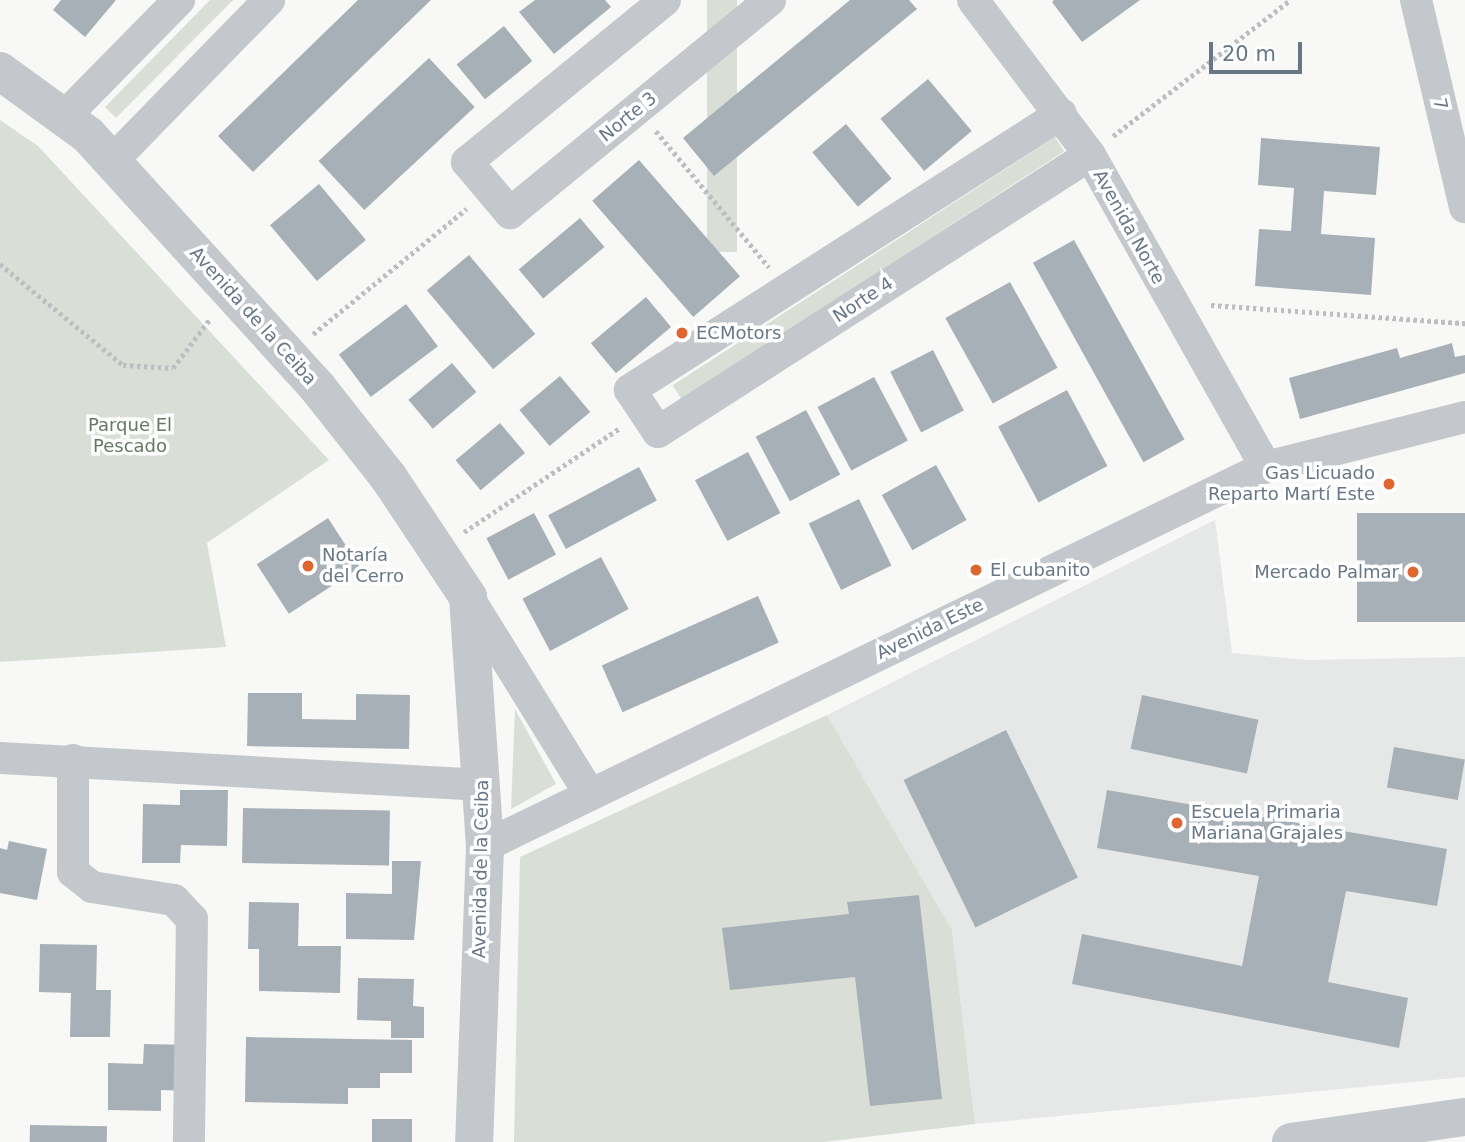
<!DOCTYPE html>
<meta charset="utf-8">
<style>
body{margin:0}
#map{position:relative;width:1465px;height:1142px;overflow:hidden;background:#f8f8f6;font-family:"DejaVu Sans",sans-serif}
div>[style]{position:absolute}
.built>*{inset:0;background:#e6e7e7}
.green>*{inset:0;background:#d9dfd7;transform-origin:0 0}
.building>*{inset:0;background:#a8b0b7;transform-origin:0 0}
.path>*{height:4.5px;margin-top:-2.25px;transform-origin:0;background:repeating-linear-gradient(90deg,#bcbec1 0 3.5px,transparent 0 7px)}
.minor>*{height:32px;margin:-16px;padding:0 16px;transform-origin:16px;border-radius:16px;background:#c4c7cb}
.tertiary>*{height:38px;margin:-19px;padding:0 19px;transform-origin:19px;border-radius:19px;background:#c4c7cb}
.dots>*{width:19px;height:19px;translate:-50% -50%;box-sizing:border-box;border:4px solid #fff;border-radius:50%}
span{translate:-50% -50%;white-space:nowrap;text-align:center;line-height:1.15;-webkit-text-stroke:7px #fff;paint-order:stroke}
.street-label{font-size:18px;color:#687686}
.poi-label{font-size:18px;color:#687686}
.left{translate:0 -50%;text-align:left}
.right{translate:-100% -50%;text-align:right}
.park-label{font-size:18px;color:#667863}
.scale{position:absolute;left:1209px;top:42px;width:93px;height:32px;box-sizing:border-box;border:4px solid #687686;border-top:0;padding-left:9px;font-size:21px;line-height:24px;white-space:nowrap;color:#687686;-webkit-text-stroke:5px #fff;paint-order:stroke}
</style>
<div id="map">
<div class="built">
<i style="clip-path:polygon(1215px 520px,1232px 653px,1306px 660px,1465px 657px,1465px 1077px,975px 1124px,952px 930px,827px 715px)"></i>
</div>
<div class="green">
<i style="clip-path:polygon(210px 0,233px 0,116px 118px,105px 107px)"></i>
<i style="left:707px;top:0;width:30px;height:252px"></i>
<i style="clip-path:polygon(0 120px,38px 146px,329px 460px,207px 543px,226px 647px,0 662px)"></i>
<i style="left:1055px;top:137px;width:17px;height:456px;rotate:57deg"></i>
<i style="clip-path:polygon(515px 709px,556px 784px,511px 809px)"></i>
<i style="clip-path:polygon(827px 715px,952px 930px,975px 1124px,824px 1142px,514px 1142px,520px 857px)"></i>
</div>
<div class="building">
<i style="clip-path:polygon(61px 0,116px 0,85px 37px,53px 10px)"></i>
<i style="clip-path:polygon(358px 0,431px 0,253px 172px,218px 136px)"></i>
<i style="clip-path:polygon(535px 0,605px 0,611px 7px,554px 54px,519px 12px)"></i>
<i style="clip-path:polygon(850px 0,909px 0,917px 9px,714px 176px,683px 138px)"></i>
<i style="clip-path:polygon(1140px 0,1082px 42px,1052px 2px,1054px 0)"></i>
<i style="left:504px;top:26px;width:45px;height:61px;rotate:51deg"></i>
<i style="left:429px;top:58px;width:67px;height:151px;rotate:47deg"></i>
<i style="left:928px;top:79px;width:68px;height:62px;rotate:50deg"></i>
<i style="left:846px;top:124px;width:71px;height:44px;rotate:50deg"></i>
<i style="clip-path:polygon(1261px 138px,1380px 147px,1376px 195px,1324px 191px,1321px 234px,1375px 238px,1371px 295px,1255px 286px,1259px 229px,1291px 231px,1294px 188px,1258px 185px)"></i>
<i style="left:639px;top:160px;width:154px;height:62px;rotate:49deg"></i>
<i style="left:319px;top:184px;width:73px;height:64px;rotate:50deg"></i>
<i style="left:580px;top:218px;width:38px;height:80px;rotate:50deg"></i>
<i style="left:1074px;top:240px;width:228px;height:47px;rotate:61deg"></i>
<i style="left:469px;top:255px;width:103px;height:55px;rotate:50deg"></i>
<i style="left:1010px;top:282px;width:98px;height:74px;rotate:61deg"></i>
<i style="left:646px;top:297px;width:39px;height:72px;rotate:50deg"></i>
<i style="left:406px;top:304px;width:53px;height:84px;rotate:53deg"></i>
<i style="clip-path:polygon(1452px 343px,1455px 357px,1465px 355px,1465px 373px,1300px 419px,1289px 378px,1397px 348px,1400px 358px)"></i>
<i style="left:933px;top:350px;width:68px;height:48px;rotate:63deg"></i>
<i style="left:452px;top:363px;width:38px;height:57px;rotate:50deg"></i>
<i style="left:560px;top:376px;width:47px;height:53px;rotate:50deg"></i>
<i style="left:874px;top:377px;width:72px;height:64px;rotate:62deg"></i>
<i style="left:1067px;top:390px;width:86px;height:78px;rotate:62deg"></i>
<i style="left:806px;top:410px;width:73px;height:57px;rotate:62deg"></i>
<i style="left:500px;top:423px;width:39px;height:58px;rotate:50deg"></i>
<i style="left:748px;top:452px;width:69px;height:60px;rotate:62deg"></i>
<i style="left:936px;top:465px;width:63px;height:62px;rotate:61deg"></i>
<i style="left:639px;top:467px;width:38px;height:103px;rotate:62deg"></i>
<i style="left:859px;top:499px;width:74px;height:56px;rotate:64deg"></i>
<i style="left:534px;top:513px;width:47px;height:54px;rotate:62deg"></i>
<i style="left:1465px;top:513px;width:109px;height:108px;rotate:90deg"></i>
<i style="left:328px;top:518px;width:59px;height:85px;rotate:57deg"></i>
<i style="left:601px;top:557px;width:59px;height:89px;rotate:62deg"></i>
<i style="left:758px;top:596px;width:51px;height:171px;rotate:66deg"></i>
<i style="clip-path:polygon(248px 693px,302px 693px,302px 719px,356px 720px,356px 694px,410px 695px,409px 749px,247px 746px)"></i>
<i style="left:1142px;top:695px;width:119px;height:55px;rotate:12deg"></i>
<i style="left:1006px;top:730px;width:164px;height:114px;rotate:64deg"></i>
<i style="left:1394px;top:747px;width:72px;height:41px;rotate:10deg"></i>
<i style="clip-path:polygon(180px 790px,228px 790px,227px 846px,181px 845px,180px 863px,142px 863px,143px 804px,180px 805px)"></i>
<i style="clip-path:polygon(1107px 790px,1447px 849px,1437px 906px,1346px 891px,1328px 982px,1408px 998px,1399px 1048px,1072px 984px,1082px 934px,1242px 966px,1259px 876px,1097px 848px)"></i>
<i style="left:243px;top:808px;width:147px;height:55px;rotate:1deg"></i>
<i style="clip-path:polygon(9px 841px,47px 849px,37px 900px,0 893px,0 848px,7px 850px)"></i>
<i style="clip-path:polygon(392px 861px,421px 861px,414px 940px,346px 939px,346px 893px,392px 894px)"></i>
<i style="clip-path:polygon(919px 895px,942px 1099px,870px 1106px,855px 977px,730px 990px,722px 928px,849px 914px,847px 902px)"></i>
<i style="clip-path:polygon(249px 902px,299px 903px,298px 946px,341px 946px,340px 993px,259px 991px,259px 949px,248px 949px)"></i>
<i style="clip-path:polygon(40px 944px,97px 945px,96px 990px,111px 990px,110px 1037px,70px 1037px,71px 993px,39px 992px)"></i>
<i style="clip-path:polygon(358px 978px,414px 979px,413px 1006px,424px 1007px,424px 1038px,391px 1038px,391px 1021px,357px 1020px)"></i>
<i style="clip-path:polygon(246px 1037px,412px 1040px,412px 1073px,380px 1073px,380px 1088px,348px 1088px,348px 1104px,245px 1102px)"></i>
<i style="clip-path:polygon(144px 1044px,191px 1045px,190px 1091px,161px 1090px,161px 1111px,108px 1110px,108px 1063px,143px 1064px)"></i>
<i style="left:372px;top:1119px;width:40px;height:23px"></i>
<i style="left:30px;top:1125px;width:77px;height:17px;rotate:1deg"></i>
</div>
<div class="path">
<i style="left:656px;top:131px;width:177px;rotate:50.3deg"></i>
<i style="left:1113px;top:136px;width:223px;rotate:-37.5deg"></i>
<i style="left:0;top:264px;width:159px;rotate:39.4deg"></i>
<i style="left:123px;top:365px;width:50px;rotate:3.4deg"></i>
<i style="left:173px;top:368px;width:60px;rotate:-53.1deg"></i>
<i style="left:1211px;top:305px;width:255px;rotate:4.1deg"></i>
<i style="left:313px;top:334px;width:198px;rotate:-39.2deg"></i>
<i style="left:464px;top:532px;width:187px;rotate:-33.7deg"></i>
</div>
<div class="minor">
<i style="left:665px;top:0;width:256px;rotate:140.7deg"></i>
<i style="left:467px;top:162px;width:67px;rotate:49.9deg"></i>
<i style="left:510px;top:213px;width:336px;rotate:-39.3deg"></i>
<i style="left:973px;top:0;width:194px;rotate:53deg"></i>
<i style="left:1090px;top:155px;width:358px;rotate:60.6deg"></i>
<i style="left:1416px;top:0;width:213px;rotate:76.7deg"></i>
<i style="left:1061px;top:114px;width:512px;rotate:147.37deg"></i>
<i style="left:630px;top:390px;width:50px;rotate:56.3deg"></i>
<i style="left:658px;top:432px;width:513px;rotate:-32.67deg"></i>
<i style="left:65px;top:116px;width:163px;rotate:-45.5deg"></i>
<i style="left:112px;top:161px;width:225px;rotate:-45.7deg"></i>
<i style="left:468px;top:597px;width:230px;rotate:58.3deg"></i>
<i style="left:0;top:758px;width:484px;rotate:3.2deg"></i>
<i style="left:73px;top:760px;width:112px;rotate:90deg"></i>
<i style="left:73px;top:872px;width:24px;rotate:38deg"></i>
<i style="left:92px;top:887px;width:83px;rotate:9deg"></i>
<i style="left:174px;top:900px;width:26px;rotate:47deg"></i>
<i style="left:192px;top:919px;width:223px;rotate:90.8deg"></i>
<i style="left:485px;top:846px;width:868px;rotate:-25.89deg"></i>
<i style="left:1266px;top:467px;width:205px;rotate:-14.1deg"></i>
</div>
<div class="tertiary">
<i style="left:0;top:71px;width:109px;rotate:36deg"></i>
<i style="left:88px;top:135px;width:342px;rotate:47.7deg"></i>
<i style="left:318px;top:388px;width:115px;rotate:51.7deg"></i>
<i style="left:389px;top:478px;width:143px;rotate:56.4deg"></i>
<i style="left:468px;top:597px;width:250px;rotate:86.1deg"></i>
<i style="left:485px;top:846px;width:296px;rotate:92.1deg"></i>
<i style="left:1291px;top:1142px;width:176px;rotate:-8.2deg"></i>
</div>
<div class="dots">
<i style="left:682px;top:333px;background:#de6630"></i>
<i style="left:1389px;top:484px;background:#de6630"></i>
<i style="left:308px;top:566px;background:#de6630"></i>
<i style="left:976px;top:570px;background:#de6630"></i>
<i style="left:1413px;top:572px;background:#de6630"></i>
<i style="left:1177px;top:823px;background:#de6630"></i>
</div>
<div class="street-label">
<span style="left:1440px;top:104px;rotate:77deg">7</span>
<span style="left:628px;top:117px;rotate:-39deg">Norte 3</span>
<span style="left:1129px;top:227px;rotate:61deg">Avenida Norte</span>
<span style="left:863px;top:300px;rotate:-33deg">Norte 4</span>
<span style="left:253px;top:316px;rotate:48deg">Avenida de la Ceiba</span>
<span style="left:930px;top:629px;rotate:-26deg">Avenida Este</span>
<span style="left:481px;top:869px;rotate:-89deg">Avenida de la Ceiba</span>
</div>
<div class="poi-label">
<span class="left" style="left:696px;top:333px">ECMotors</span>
<span class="right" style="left:1375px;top:484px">Gas Licuado<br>Reparto Martí Este</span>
<span class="left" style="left:322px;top:566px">Notaría<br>del Cerro</span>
<span class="left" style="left:990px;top:570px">El cubanito</span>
<span class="right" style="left:1399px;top:572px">Mercado Palmar</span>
<span class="left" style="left:1191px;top:823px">Escuela Primaria<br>Mariana Grajales</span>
</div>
<div class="park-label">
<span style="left:130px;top:436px">Parque El<br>Pescado</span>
</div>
<div class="scale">20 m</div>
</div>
